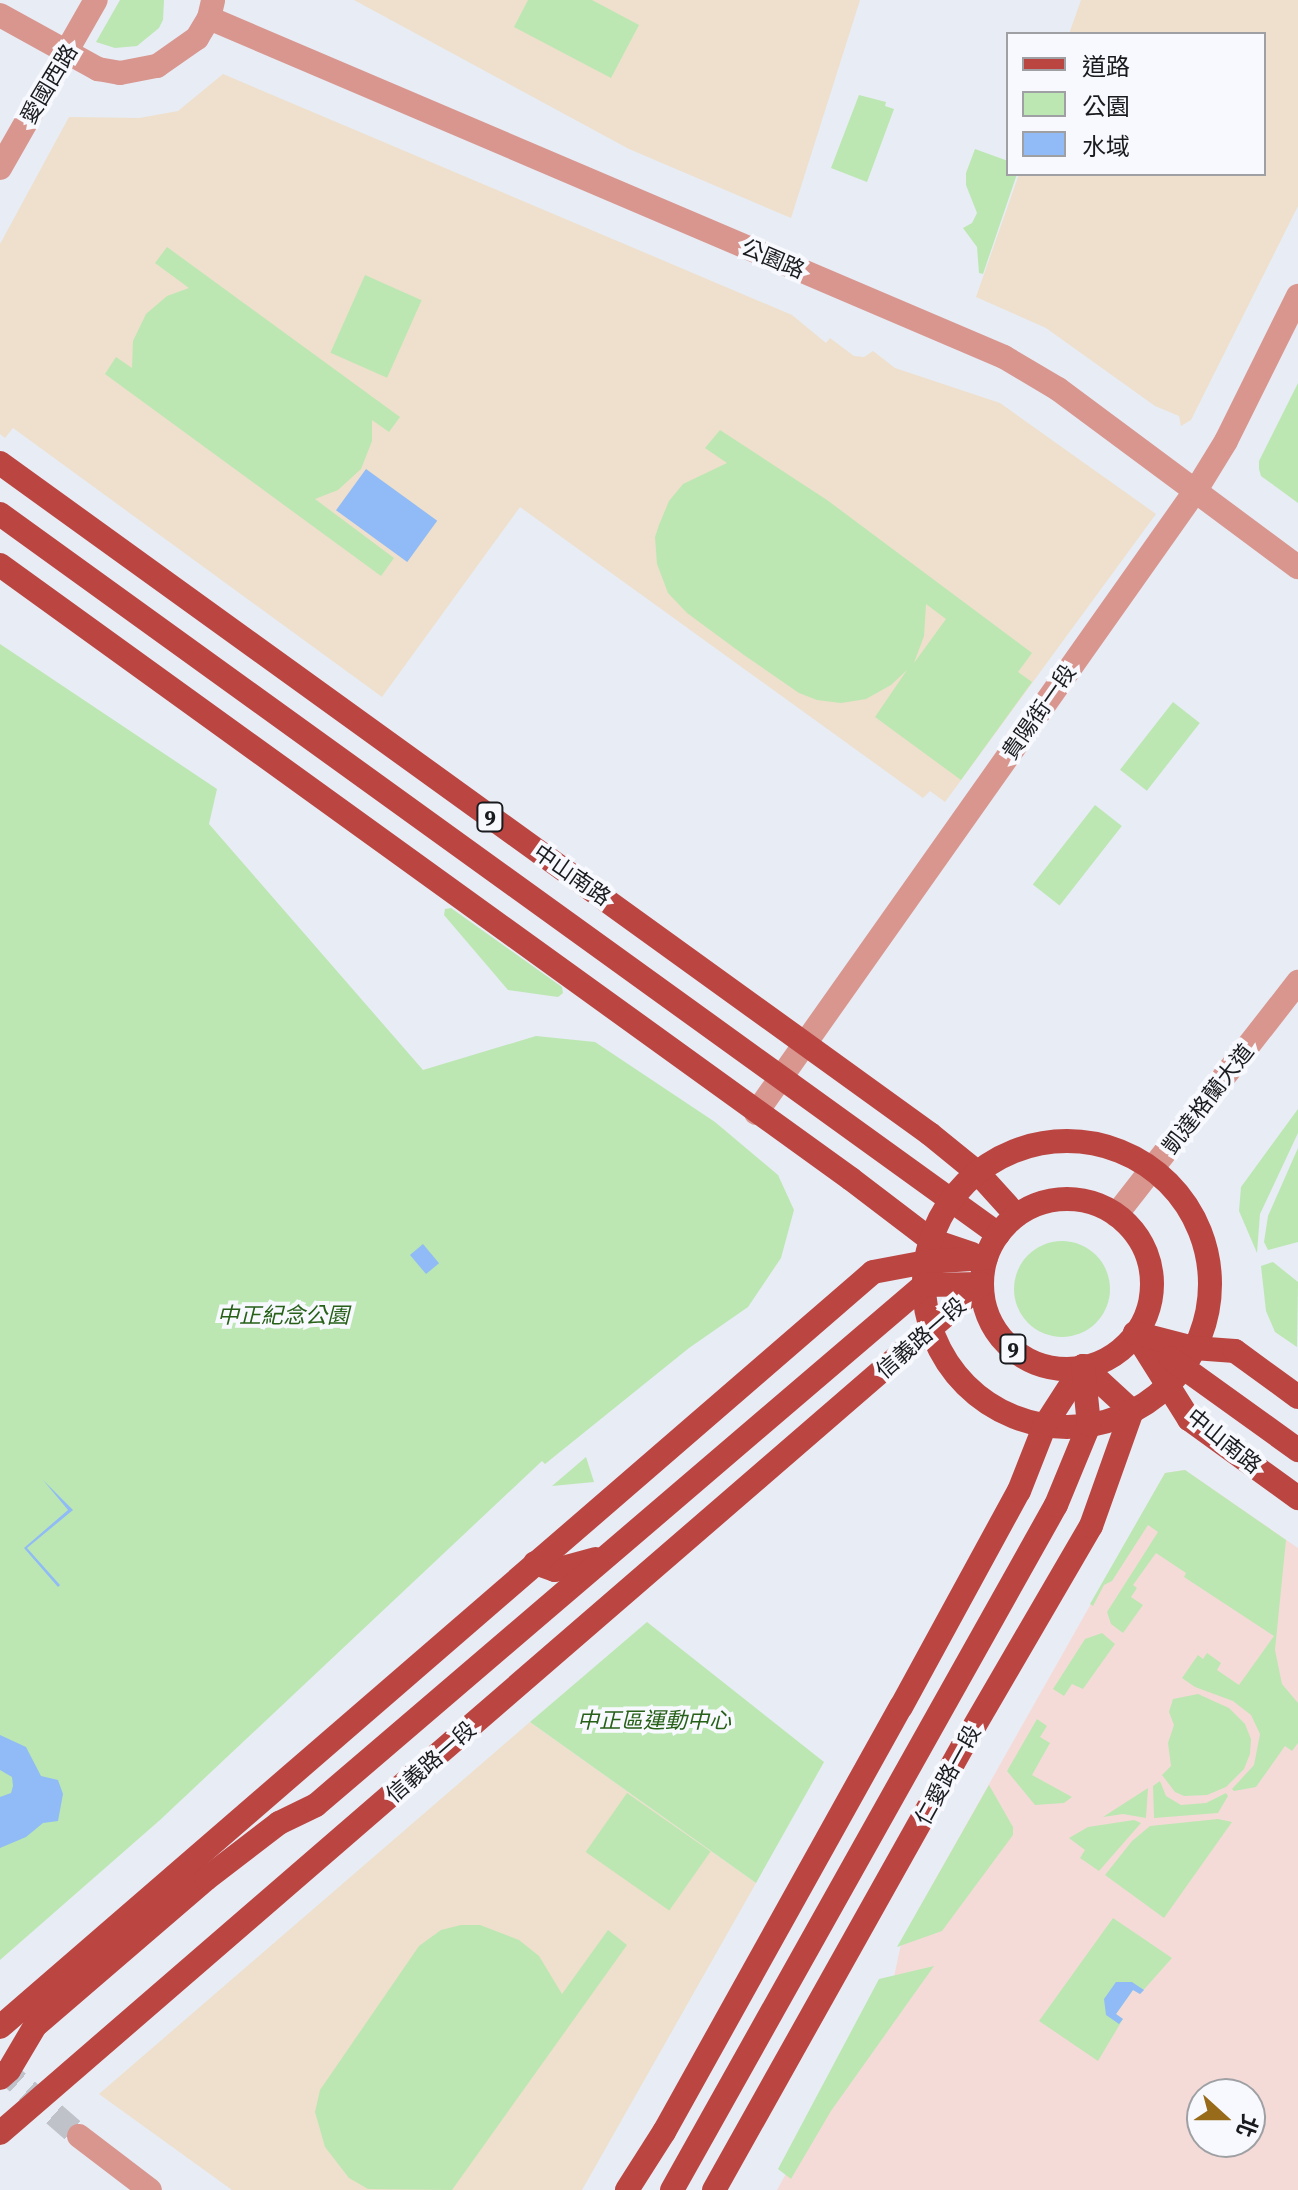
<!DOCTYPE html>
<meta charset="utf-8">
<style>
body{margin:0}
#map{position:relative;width:1298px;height:2190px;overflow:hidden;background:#e8ecf4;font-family:"Roboto Serif","Noto Sans TC",serif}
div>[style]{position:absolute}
.education>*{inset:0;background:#eee0cc}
.medical>*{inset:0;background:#f5dbd8}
.green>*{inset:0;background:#bce7b2;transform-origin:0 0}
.round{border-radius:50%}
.water>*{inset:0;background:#90bbf6;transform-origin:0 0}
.minor-tunnel>*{height:24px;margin-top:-12px;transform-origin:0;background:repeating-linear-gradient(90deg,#bfc2c9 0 24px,transparent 0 36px)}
.minor>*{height:24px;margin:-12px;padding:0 12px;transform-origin:12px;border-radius:12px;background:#d8968f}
.major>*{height:24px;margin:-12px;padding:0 12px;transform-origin:12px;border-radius:12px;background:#bb4541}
.major>.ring{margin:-12px;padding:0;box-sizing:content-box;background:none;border:24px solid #bb4541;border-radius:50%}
span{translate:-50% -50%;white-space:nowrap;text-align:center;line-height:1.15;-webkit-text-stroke:8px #f7f9fe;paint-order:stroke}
.shield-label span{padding:2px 6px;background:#f7f9fe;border:2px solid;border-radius:6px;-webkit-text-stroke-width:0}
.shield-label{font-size:20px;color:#1a1b1e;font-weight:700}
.street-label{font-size:22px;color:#1a1b1e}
.park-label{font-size:22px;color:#276018;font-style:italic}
.legend{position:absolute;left:1006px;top:32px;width:260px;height:144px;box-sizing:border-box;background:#f7f9fe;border:2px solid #9fa0a4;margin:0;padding:10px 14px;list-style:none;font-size:24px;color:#1a1b1e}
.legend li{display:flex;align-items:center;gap:16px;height:40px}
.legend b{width:40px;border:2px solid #9fa0a4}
.north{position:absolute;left:1186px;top:2078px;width:80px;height:80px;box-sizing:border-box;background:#f7f9fe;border:2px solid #9fa0a4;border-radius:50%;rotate:111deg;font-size:22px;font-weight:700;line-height:32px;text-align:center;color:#1a1b1e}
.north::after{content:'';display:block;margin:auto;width:28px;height:36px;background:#986b1a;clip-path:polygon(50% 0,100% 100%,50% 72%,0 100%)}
</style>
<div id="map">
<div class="education">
<i style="clip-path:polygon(354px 0,860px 0,791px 218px,629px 149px)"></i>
<i style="clip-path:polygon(1081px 0,1298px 0,1298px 206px,1191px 420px,1181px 426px,1179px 416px,1155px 406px,1046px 328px,976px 297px,1019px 174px,1264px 174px,1264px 34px,1069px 34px)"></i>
<i style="clip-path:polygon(223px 74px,792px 315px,826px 343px,830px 338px,854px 356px,864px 357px,873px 351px,895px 368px,1000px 403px,1156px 514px,945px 802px,930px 791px,923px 798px,520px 507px,382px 697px,13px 428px,5px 438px,0 434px,0 244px,69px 117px,139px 118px,178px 111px)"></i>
<i style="clip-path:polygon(530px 1722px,756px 1883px,582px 2190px,232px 2190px,99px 2094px)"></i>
</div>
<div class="medical">
<i style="clip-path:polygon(evenodd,1185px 1470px,1298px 1548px,1298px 2190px,777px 2190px,894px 1977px,902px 1939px,1002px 1761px,1165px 1473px,1185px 1470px,1202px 2094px,1250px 2094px,1250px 2142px,1202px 2142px,1202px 2094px)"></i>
</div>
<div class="green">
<i style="clip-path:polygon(120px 0,164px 0,163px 20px,159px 28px,137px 46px,115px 48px,96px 42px)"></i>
<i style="clip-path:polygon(528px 0,592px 0,639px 25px,611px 78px,514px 27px)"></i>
<i style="clip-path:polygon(859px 95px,886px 102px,885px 106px,894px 109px,867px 182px,831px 168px)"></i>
<i style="clip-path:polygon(975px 149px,1008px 161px,1008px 174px,1017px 174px,983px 274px,979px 273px,977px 247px,963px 228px,972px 223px,977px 213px,966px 185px,966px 173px)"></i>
<i style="clip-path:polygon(167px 247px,400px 417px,389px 432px,372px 420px,372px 441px,361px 469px,338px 490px,315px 499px,394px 558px,381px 576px,105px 374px,116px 357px,132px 368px,133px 341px,146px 314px,167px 296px,189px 288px,155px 263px)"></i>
<i style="left:365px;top:275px;width:62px;height:85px;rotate:24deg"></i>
<i style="clip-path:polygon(1298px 383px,1298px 503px,1261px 476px,1259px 469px,1259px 461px)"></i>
<i style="clip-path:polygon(evenodd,720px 430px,827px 500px,1032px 653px,1018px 672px,1032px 682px,961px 780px,875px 717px,907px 670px,891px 685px,866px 699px,841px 703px,817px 700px,799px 693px,744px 655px,687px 613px,668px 593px,657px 564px,655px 537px,659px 525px,669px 501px,683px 484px,727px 463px,705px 448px,720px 430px,926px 604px,946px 619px,914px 663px,924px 636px,926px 604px)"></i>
<i style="clip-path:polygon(0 644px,217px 789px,209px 824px,423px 1070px,536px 1036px,595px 1042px,715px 1122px,778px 1175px,794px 1210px,781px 1258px,748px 1307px,689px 1348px,545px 1464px,542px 1461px,160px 1820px,0 1960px)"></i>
<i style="left:1173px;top:702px;width:34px;height:86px;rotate:38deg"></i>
<i style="left:1095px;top:805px;width:34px;height:101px;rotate:38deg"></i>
<i style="clip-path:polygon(451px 908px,562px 987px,563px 993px,558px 997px,508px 990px,444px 915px,445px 909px)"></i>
<i style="clip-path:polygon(1298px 1109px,1298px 1133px,1260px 1214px,1257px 1253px,1239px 1211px,1241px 1187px)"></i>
<i style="clip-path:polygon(1298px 1148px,1298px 1242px,1268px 1250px,1264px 1242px,1268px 1216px)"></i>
<i class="round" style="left:1014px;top:1241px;width:96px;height:96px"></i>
<i style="clip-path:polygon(1273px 1262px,1298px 1282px,1297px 1347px,1275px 1332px,1266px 1311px,1261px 1266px)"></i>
<i style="clip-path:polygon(586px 1457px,594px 1482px,552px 1486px)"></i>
<i style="clip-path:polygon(1185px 1470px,1286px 1540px,1275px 1650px,1282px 1684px,1298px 1703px,1298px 1743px,1292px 1751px,1285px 1746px,1256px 1787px,1234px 1791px,1232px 1789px,1254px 1765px,1260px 1734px,1251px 1715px,1233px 1701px,1195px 1687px,1182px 1678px,1198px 1655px,1203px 1659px,1207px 1653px,1221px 1663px,1217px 1670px,1239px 1685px,1274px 1636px,1184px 1577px,1186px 1573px,1156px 1553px,1133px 1585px,1137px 1588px,1131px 1597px,1143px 1605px,1123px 1633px,1111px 1624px,1107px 1612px,1158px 1532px,1148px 1525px,1112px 1581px,1104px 1585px,1093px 1606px,1090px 1604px,1165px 1473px)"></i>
<i style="clip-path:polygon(647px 1622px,824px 1762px,756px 1883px,530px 1722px)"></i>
<i style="clip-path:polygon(1102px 1633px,1115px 1644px,1083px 1689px,1072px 1684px,1064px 1696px,1053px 1689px,1085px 1639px)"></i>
<i style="clip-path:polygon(1198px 1694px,1229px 1708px,1245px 1724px,1251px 1739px,1250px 1754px,1244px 1769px,1226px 1787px,1207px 1795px,1184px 1796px,1175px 1792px,1162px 1775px,1171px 1766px,1168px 1743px,1174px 1725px,1169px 1712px,1173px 1699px)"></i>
<i style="clip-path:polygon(1037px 1719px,1047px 1726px,1040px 1737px,1050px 1743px,1032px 1775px,1072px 1797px,1064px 1803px,1035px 1805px,1007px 1771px)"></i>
<i style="clip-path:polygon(1160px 1781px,1166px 1796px,1181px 1805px,1206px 1803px,1226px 1793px,1228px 1796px,1218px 1813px,1154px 1818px,1153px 1786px)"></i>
<i style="clip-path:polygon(989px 1785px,1013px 1827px,1013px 1835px,942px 1931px,897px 1947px)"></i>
<i style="clip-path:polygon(1148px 1788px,1146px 1818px,1123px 1814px,1103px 1817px)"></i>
<i style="left:627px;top:1793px;width:102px;height:72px;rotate:35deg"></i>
<i style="clip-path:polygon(1218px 1819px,1232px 1822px,1164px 1918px,1105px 1875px,1132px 1841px,1150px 1826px)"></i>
<i style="clip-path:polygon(1134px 1820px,1141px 1823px,1099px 1871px,1080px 1858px,1085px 1850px,1069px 1838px,1088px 1827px)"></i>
<i style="clip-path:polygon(1113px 1918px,1172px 1958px,1140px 1994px,1133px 1990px,1116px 2014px,1123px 2019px,1098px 2061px,1039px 2021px)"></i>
<i style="clip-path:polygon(480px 1925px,519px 1940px,539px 1956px,562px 1994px,608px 1930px,627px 1945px,452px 2190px,368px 2189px,349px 2178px,325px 2147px,315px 2112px,320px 2090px,419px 1946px,441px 1930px,461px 1925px)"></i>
<i style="clip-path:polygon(934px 1966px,831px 2111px,791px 2179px,778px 2169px,879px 1979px)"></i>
</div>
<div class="water">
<i style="left:366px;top:469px;width:88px;height:51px;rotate:36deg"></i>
<i style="left:423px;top:1244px;width:25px;height:17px;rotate:50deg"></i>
<i style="clip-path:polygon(43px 1480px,73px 1510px,27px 1548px,60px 1585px,58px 1587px,24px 1548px,68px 1510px)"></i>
<i style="clip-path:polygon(0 1735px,26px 1747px,41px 1776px,58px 1780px,63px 1794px,58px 1821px,43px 1823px,26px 1837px,0 1848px,0 1797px,11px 1793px,13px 1786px,12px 1777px,0 1770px)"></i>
<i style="clip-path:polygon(1116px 1982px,1132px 1982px,1144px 1990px,1140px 1994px,1133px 1990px,1116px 2014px,1123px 2019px,1119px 2024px,1106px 2015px,1104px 1999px)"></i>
</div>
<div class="minor-tunnel">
<i style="left:0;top:2067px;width:105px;rotate:41.1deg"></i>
</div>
<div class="minor">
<i style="left:0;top:15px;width:112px;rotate:28.9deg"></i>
<i style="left:98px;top:69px;width:22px;rotate:10deg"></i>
<i style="left:120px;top:73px;width:38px;rotate:-11deg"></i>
<i style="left:157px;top:66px;width:49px;rotate:-35deg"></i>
<i style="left:197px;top:38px;width:23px;rotate:-59deg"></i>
<i style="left:209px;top:18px;width:18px;rotate:-77deg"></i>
<i style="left:209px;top:18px;width:864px;rotate:23.09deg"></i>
<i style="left:1004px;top:357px;width:63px;rotate:30.7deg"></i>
<i style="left:1058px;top:389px;width:299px;rotate:36.6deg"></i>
<i style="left:0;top:168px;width:193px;rotate:-60.3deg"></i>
<i style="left:756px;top:1113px;width:763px;rotate:-54.77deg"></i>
<i style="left:1196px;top:490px;width:57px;rotate:-58.5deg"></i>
<i style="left:1226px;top:441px;width:162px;rotate:-63.6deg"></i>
<i style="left:1116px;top:1215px;width:296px;rotate:-52deg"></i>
<i style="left:79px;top:2136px;width:89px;rotate:37.3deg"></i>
</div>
<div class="major">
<i style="left:0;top:463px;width:1147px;rotate:35.81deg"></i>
<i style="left:930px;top:1134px;width:62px;rotate:39.1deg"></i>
<i style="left:978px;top:1173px;width:57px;rotate:47.9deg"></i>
<i style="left:0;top:514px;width:1231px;rotate:35.81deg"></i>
<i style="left:0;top:565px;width:1049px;rotate:35.81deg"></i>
<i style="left:851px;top:1179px;width:101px;rotate:37.3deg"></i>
<i style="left:931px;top:1240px;width:43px;rotate:18.9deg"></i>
<i class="ring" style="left:924px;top:1141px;width:262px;height:262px"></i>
<i class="ring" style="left:982px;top:1199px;width:146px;height:146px"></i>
<i style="left:1135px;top:1333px;width:102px;rotate:57.9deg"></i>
<i style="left:1189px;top:1419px;width:135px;rotate:35.9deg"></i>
<i style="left:1135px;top:1333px;width:61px;rotate:14.3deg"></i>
<i style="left:1194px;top:1348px;width:41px;rotate:4.2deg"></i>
<i style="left:1235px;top:1351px;width:78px;rotate:36.1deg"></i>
<i style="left:1170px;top:1358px;width:158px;rotate:35.7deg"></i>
<i style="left:1083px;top:1366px;width:67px;rotate:42.6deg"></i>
<i style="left:535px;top:1563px;width:21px;rotate:19deg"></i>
<i style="left:555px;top:1570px;width:42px;rotate:-15deg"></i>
<i style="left:0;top:2027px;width:1154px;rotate:-40.85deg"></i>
<i style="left:873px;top:1272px;width:54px;rotate:-10.7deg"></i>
<i style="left:926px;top:1262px;width:60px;rotate:-3.8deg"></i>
<i style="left:0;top:2078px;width:12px;rotate:-42deg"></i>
<i style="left:9px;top:2070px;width:51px;rotate:-59.4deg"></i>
<i style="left:35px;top:2026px;width:225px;rotate:-40.7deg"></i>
<i style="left:206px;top:1879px;width:92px;rotate:-37.5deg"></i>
<i style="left:279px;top:1823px;width:41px;rotate:-25.9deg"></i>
<i style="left:316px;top:1805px;width:800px;rotate:-40.54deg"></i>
<i style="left:924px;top:1285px;width:58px;rotate:-1deg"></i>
<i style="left:0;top:2133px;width:1298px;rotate:-40.85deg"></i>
<i style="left:627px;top:2190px;width:69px;rotate:-57.5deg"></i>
<i style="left:664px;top:2132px;width:487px;rotate:-60.9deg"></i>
<i style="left:901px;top:1707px;width:246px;rotate:-61.4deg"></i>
<i style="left:1019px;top:1491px;width:71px;rotate:-68.5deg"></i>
<i style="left:1045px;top:1425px;width:70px;rotate:-57.2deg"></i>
<i style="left:672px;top:2190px;width:785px;rotate:-60.73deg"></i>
<i style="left:1056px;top:1505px;width:87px;rotate:-67.6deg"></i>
<i style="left:1089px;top:1425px;width:59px;rotate:-95.8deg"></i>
<i style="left:714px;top:2190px;width:511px;rotate:-60.73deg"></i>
<i style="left:964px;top:1744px;width:252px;rotate:-59.8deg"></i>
<i style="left:1091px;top:1526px;width:122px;rotate:-70.4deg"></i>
</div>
<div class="shield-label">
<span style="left:490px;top:817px">9</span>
<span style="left:1013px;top:1349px">9</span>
</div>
<div class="street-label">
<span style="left:49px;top:84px;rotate:-59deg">愛國西路</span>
<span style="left:773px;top:259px;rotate:23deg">公園路</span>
<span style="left:1039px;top:712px;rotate:-55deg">貴陽街一段</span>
<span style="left:572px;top:875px;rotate:35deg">中山南路</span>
<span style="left:1208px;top:1099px;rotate:-52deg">凱達格蘭大道</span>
<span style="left:921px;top:1338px;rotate:-41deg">信義路一段</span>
<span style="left:1224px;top:1441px;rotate:39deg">中山南路</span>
<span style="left:431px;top:1762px;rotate:-41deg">信義路一段</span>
<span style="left:948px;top:1775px;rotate:-61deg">仁愛路一段</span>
</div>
<div class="park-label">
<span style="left:283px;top:1316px">中正紀念公園</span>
<span style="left:654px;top:1721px">中正區運動中心</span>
</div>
<ul class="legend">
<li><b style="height:10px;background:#bb4541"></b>道路</li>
<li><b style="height:22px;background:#bce7b2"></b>公園</li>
<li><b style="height:22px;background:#90bbf6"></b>水域</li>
</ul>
<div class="north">北</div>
</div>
